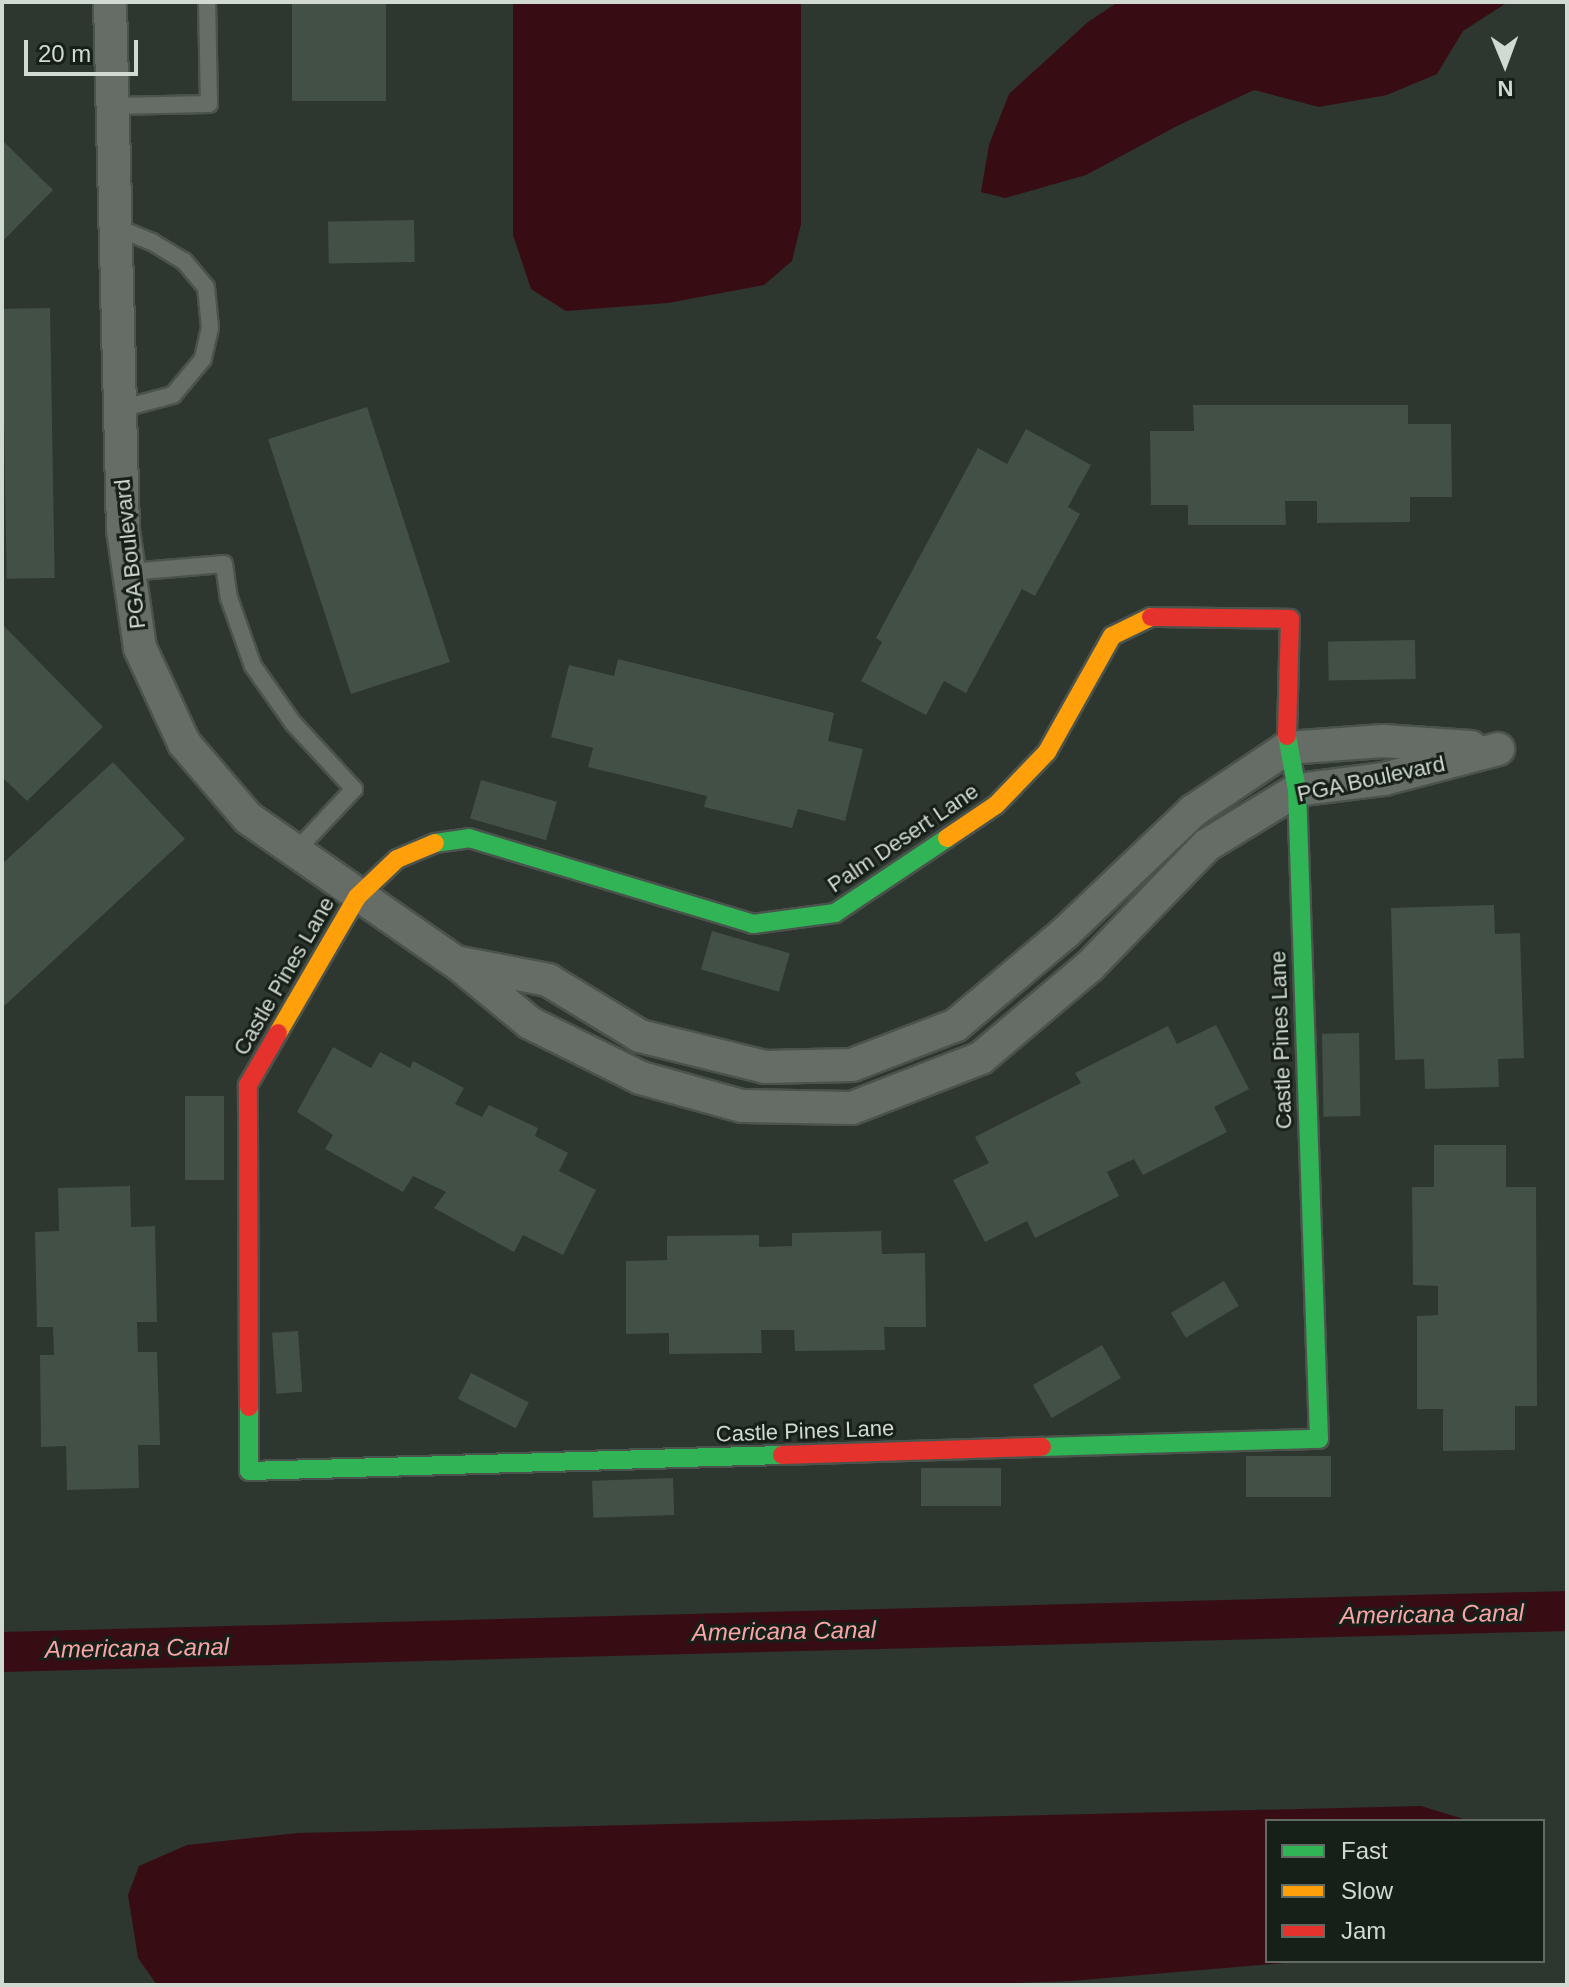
<!DOCTYPE html>
<style>
body{margin:0}
#map{position:relative;width:1569px;height:1987px;overflow:hidden;background:#2d362f;font-family:Helvetica,sans-serif}
div>[style]{position:absolute}
.water>*{inset:0;background:#370d13}
.canal>*{height:40px;margin:-20px;padding:0 20px;transform-origin:20px;border-radius:20px;background:#370d13}
.building>*{inset:0;background:#435046;transform-origin:0 0}
.roads{filter:drop-shadow(2px 0 #4a534c) drop-shadow(-2px 0 #4a534c) drop-shadow(0 2px #4a534c) drop-shadow(0 -2px #4a534c)}
.lane>*{height:16px;margin:-8px;padding:0 8px;transform-origin:8px;border-radius:8px;background:#666d67}
.street>*{height:32px;margin:-16px;padding:0 16px;transform-origin:16px;border-radius:16px;background:#666d67}
.fast>*{height:18px;margin:-9px;padding:0 9px;transform-origin:9px;border-radius:9px;background:#30b455}
.slow>*{height:18px;margin:-9px;padding:0 9px;transform-origin:9px;border-radius:9px;background:#ff9f0a}
.jam>*{height:18px;margin:-9px;padding:0 9px;transform-origin:9px;border-radius:9px;background:#e5322d}
span{translate:-50% -50%;white-space:nowrap;text-align:center;line-height:1.15;-webkit-text-stroke:6px #171f19;paint-order:stroke}
.street-label{font-size:22px;color:#d0dad1}
.water-label{font-size:24px;color:#faa4a7;font-style:italic}
.frame{position:absolute;inset:0;border:4px solid #d0dad1;pointer-events:none}
.legend{position:absolute;left:1265px;top:1819px;width:280px;height:144px;box-sizing:border-box;background:#171f19;border:2px solid #616a63;margin:0;padding:10px 14px;list-style:none;font-size:24px;color:#d0dad1}
.legend li{display:flex;align-items:center;gap:16px;height:40px}
.legend b{width:40px;border:2px solid #616a63}
.north{position:absolute;left:1465px;top:24px;width:80px;height:80px;-webkit-text-stroke:6px #171f19;paint-order:stroke;rotate:179deg;font-size:22px;font-weight:700;line-height:32px;text-align:center;color:#d0dad1}
.north::after{content:'';display:block;margin:auto;width:28px;height:36px;background:#d0dad1;clip-path:polygon(50% 0,100% 100%,50% 72%,0 100%)}
.scale{position:absolute;left:24px;top:40px;width:114px;height:36px;box-sizing:border-box;border:4px solid #d0dad1;border-top:0;padding-left:10px;font-size:24px;line-height:28px;white-space:nowrap;color:#d0dad1;-webkit-text-stroke:6px #171f19;paint-order:stroke}
</style>
<div id="map">
<div class="water">
<i style="clip-path:polygon(513px 2px,801px 2px,801px 224px,792px 261px,764px 285px,668px 303px,566px 311px,531px 289px,513px 235px)"></i>
<i style="clip-path:polygon(1118px 2px,1508px 2px,1463px 31px,1437px 74px,1387px 95px,1319px 107px,1254px 90px,1177px 126px,1086px 175px,1005px 198px,981px 192px,989px 145px,1009px 94px,1088px 22px)"></i>
<i style="clip-path:polygon(1421px 1806px,1470px 1821px,1267px 1821px,1267px 1961px,1308px 1961px,1071px 1981px,963px 1985px,157px 1985px,138px 1958px,128px 1895px,139px 1866px,187px 1845px,298px 1833px)"></i>
</div>
<div class="canal">
<i style="left:2px;top:1652px;width:1566px;rotate:-1.5deg"></i>
</div>
<div class="building">
<i style="left:292px;top:2px;width:94px;height:99px"></i>
<i style="clip-path:polygon(2px 140px,53px 190px,2px 242px)"></i>
<i style="left:414px;top:220px;width:42px;height:86px;rotate:89deg"></i>
<i style="left:50px;top:308px;width:270px;height:48px;rotate:89deg"></i>
<i style="clip-path:polygon(1193px 405px,1408px 405px,1408px 424px,1451px 424px,1452px 497px,1410px 497px,1410px 522px,1317px 523px,1317px 501px,1285px 501px,1286px 525px,1188px 525px,1188px 505px,1151px 505px,1150px 431px,1194px 431px)"></i>
<i style="left:367px;top:407px;width:268px;height:104px;rotate:72deg"></i>
<i style="clip-path:polygon(1026px 429px,1091px 465px,1068px 507px,1080px 514px,1035px 596px,1022px 589px,966px 693px,944px 681px,926px 715px,861px 681px,882px 642px,876px 638px,978px 448px,1007px 464px)"></i>
<i style="clip-path:polygon(2px 624px,103px 727px,27px 801px,2px 777px)"></i>
<i style="left:1415px;top:640px;width:39px;height:87px;rotate:89deg"></i>
<i style="clip-path:polygon(618px 659px,834px 713px,828px 741px,863px 749px,845px 821px,798px 809px,792px 828px,704px 807px,707px 796px,588px 767px,593px 748px,551px 737px,569px 665px,614px 676px)"></i>
<i style="clip-path:polygon(113px 762px,185px 839px,2px 1008px,2px 864px)"></i>
<i style="left:481px;top:780px;width:79px;height:40px;rotate:16deg"></i>
<i style="clip-path:polygon(1494px 905px,1495px 934px,1520px 933px,1524px 1058px,1498px 1059px,1499px 1087px,1425px 1089px,1424px 1059px,1395px 1060px,1391px 908px)"></i>
<i style="left:712px;top:931px;width:81px;height:40px;rotate:16deg"></i>
<i style="clip-path:polygon(1216px 1025px,1249px 1089px,1214px 1107px,1227px 1132px,1143px 1175px,1134px 1159px,1107px 1172px,1119px 1196px,1035px 1238px,1027px 1221px,985px 1242px,953px 1180px,989px 1163px,975px 1137px,1081px 1083px,1075px 1073px,1168px 1026px,1177px 1044px)"></i>
<i style="left:1359px;top:1033px;width:83px;height:37px;rotate:89deg"></i>
<i style="clip-path:polygon(333px 1047px,371px 1068px,380px 1052px,410px 1068px,413px 1061px,464px 1088px,455px 1104px,482px 1117px,489px 1105px,538px 1128px,535px 1136px,568px 1153px,559px 1171px,596px 1190px,563px 1255px,523px 1235px,514px 1252px,434px 1208px,446px 1192px,413px 1176px,403px 1192px,325px 1149px,333px 1135px,297px 1112px)"></i>
<i style="left:185px;top:1096px;width:39px;height:84px"></i>
<i style="clip-path:polygon(1434px 1145px,1506px 1145px,1506px 1187px,1536px 1187px,1537px 1406px,1515px 1406px,1515px 1450px,1443px 1451px,1443px 1409px,1417px 1409px,1417px 1316px,1438px 1315px,1438px 1286px,1413px 1285px,1412px 1187px,1434px 1187px)"></i>
<i style="clip-path:polygon(130px 1186px,131px 1227px,155px 1226px,157px 1322px,137px 1322px,138px 1352px,157px 1352px,160px 1445px,138px 1445px,139px 1488px,67px 1490px,66px 1446px,41px 1447px,40px 1355px,54px 1355px,53px 1327px,37px 1327px,35px 1232px,59px 1231px,58px 1188px)"></i>
<i style="clip-path:polygon(881px 1231px,882px 1254px,925px 1253px,926px 1327px,884px 1327px,885px 1350px,795px 1351px,794px 1330px,761px 1330px,762px 1353px,669px 1354px,669px 1333px,626px 1334px,626px 1261px,667px 1260px,667px 1236px,759px 1235px,759px 1247px,792px 1246px,792px 1233px)"></i>
<i style="left:1224px;top:1281px;width:29px;height:62px;rotate:59deg"></i>
<i style="left:298px;top:1331px;width:61px;height:26px;rotate:86deg"></i>
<i style="left:1102px;top:1345px;width:38px;height:80px;rotate:60deg"></i>
<i style="left:471px;top:1373px;width:65px;height:29px;rotate:27deg"></i>
<i style="left:1331px;top:1456px;width:41px;height:85px;rotate:90deg"></i>
<i style="left:1001px;top:1468px;width:38px;height:80px;rotate:90deg"></i>
<i style="left:673px;top:1478px;width:37px;height:81px;rotate:88deg"></i>
</div>
<div class="roads">
<div class="lane">
<i style="left:113px;top:106px;width:96px;rotate:-1.2deg"></i>
<i style="left:209px;top:104px;width:102px;rotate:-91.1deg"></i>
<i style="left:115px;top:227px;width:40px;rotate:22deg"></i>
<i style="left:152px;top:242px;width:37px;rotate:31deg"></i>
<i style="left:184px;top:261px;width:34px;rotate:50deg"></i>
<i style="left:206px;top:287px;width:41px;rotate:84.4deg"></i>
<i style="left:210px;top:328px;width:32px;rotate:103deg"></i>
<i style="left:203px;top:359px;width:47px;rotate:129.8deg"></i>
<i style="left:173px;top:395px;width:55px;rotate:165.2deg"></i>
<i style="left:129px;top:572px;width:95px;rotate:-4.8deg"></i>
<i style="left:224px;top:564px;width:34px;rotate:82deg"></i>
<i style="left:229px;top:598px;width:72px;rotate:70.6deg"></i>
<i style="left:253px;top:666px;width:70px;rotate:54.9deg"></i>
<i style="left:293px;top:723px;width:90px;rotate:47.3deg"></i>
<i style="left:354px;top:789px;width:86px;rotate:133.1deg"></i>
</div>
<div class="street">
<i style="left:110px;top:2px;width:528px;rotate:88.59deg"></i>
<i style="left:123px;top:530px;width:119px;rotate:81.8deg"></i>
<i style="left:140px;top:648px;width:105px;rotate:65.1deg"></i>
<i style="left:184px;top:743px;width:99px;rotate:49.5deg"></i>
<i style="left:248px;top:818px;width:254px;rotate:34.8deg"></i>
<i style="left:457px;top:963px;width:94px;rotate:39.4deg"></i>
<i style="left:530px;top:1023px;width:124px;rotate:26.4deg"></i>
<i style="left:641px;top:1078px;width:105px;rotate:15.5deg"></i>
<i style="left:742px;top:1106px;width:110px;rotate:1deg"></i>
<i style="left:852px;top:1108px;width:138px;rotate:-21.2deg"></i>
<i style="left:981px;top:1058px;width:143px;rotate:-40.2deg"></i>
<i style="left:1090px;top:966px;width:168px;rotate:-46deg"></i>
<i style="left:1207px;top:845px;width:105px;rotate:-31.4deg"></i>
<i style="left:1297px;top:790px;width:88px;rotate:-7.2deg"></i>
<i style="left:1384px;top:779px;width:118px;rotate:-14.7deg"></i>
<i style="left:460px;top:963px;width:90px;rotate:10.9deg"></i>
<i style="left:548px;top:980px;width:108px;rotate:31.3deg"></i>
<i style="left:640px;top:1036px;width:129px;rotate:13.9deg"></i>
<i style="left:765px;top:1067px;width:87px;rotate:-1.3deg"></i>
<i style="left:852px;top:1065px;width:111px;rotate:-21deg"></i>
<i style="left:956px;top:1025px;width:143px;rotate:-40.2deg"></i>
<i style="left:1065px;top:933px;width:177px;rotate:-43.6deg"></i>
<i style="left:1193px;top:811px;width:113px;rotate:-33.8deg"></i>
<i style="left:1287px;top:748px;width:96px;rotate:-4.2deg"></i>
<i style="left:1383px;top:741px;width:88px;rotate:3.9deg"></i>
</div>
<div class="fast">
<i style="left:435px;top:843px;width:34px;rotate:-8deg"></i>
<i style="left:469px;top:838px;width:297px;rotate:16.8deg"></i>
<i style="left:753px;top:924px;width:83px;rotate:-7.6deg"></i>
<i style="left:835px;top:913px;width:135px;rotate:-33.8deg"></i>
<i style="left:249px;top:1407px;width:64px;rotate:90deg"></i>
<i style="left:249px;top:1471px;width:533px;rotate:-1.72deg"></i>
<i style="left:1042px;top:1447px;width:277px;rotate:-1.7deg"></i>
<i style="left:1319px;top:1439px;width:649px;rotate:-91.94deg"></i>
<i style="left:1297px;top:790px;width:55px;rotate:-100.5deg"></i>
</div>
<div class="slow">
<i style="left:947px;top:838px;width:59px;rotate:-34deg"></i>
<i style="left:996px;top:805px;width:74px;rotate:-46.1deg"></i>
<i style="left:1047px;top:752px;width:133px;rotate:-60.7deg"></i>
<i style="left:1112px;top:636px;width:43px;rotate:-26deg"></i>
<i style="left:278px;top:1033px;width:157px;rotate:-59.8deg"></i>
<i style="left:357px;top:897px;width:55px;rotate:-43.5deg"></i>
<i style="left:397px;top:859px;width:41px;rotate:-22.8deg"></i>
</div>
<div class="jam">
<i style="left:1151px;top:617px;width:139px;rotate:0.8deg"></i>
<i style="left:1290px;top:619px;width:117px;rotate:91.5deg"></i>
<i style="left:249px;top:1407px;width:322px;rotate:-90.2deg"></i>
<i style="left:248px;top:1085px;width:60px;rotate:-60deg"></i>
<i style="left:782px;top:1455px;width:260px;rotate:-1.8deg"></i>
</div>
</div>
<div class="street-label">
<span style="left:130px;top:554px;rotate:-96deg">PGA Boulevard</span>
<span style="left:1371px;top:779px;rotate:-12deg">PGA Boulevard</span>
<span style="left:903px;top:838px;rotate:-34deg">Palm Desert Lane</span>
<span style="left:284px;top:976px;rotate:-60deg">Castle Pines Lane</span>
<span style="left:1281px;top:1040px;rotate:-92deg">Castle Pines Lane</span>
<span style="left:805px;top:1431px;rotate:-2deg">Castle Pines Lane</span>
</div>
<div class="water-label">
<span style="left:1432px;top:1614px;rotate:-1deg">Americana Canal</span>
<span style="left:784px;top:1631px;rotate:-1deg">Americana Canal</span>
<span style="left:137px;top:1648px;rotate:-1deg">Americana Canal</span>
</div>
<div class="frame"></div>
<ul class="legend">
<li><b style="height:10px;background:#30b455"></b>Fast</li>
<li><b style="height:10px;background:#ff9f0a"></b>Slow</li>
<li><b style="height:10px;background:#e5322d"></b>Jam</li>
</ul>
<div class="north">N</div>
<div class="scale">20 m</div>
</div>
